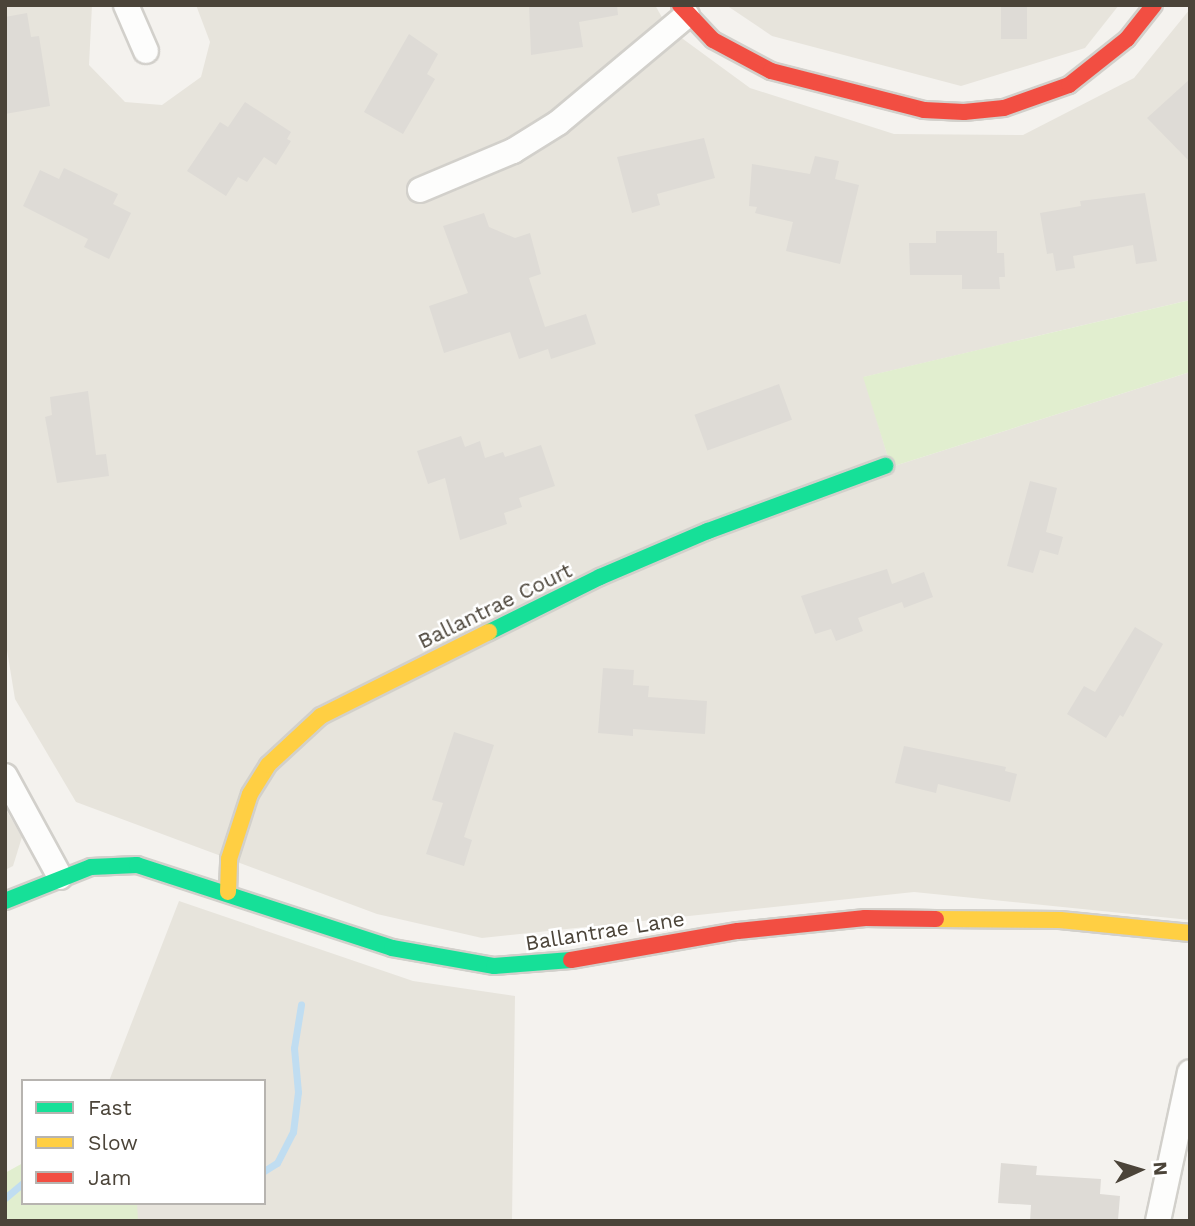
<!DOCTYPE html>
<style>
body{margin:0}
#map{position:relative;width:1195px;height:1226px;overflow:hidden;background:#f4f2ee;font-family:"Work Sans",sans-serif}
div>[style]{position:absolute}
.residential>*{inset:0;background:#e7e4dc}
.green>*{inset:0;background:#e1eecf}
.stream>*{height:7px;margin:-3.5px;padding:0 3.5px;transform-origin:3.5px;border-radius:3.5px;background:#c0ddf1}
.building>*{inset:0;background:#dedbd6;transform-origin:0 0}
.roads{filter:drop-shadow(2px 0 #d2d0cb) drop-shadow(-2px 0 #d2d0cb) drop-shadow(0 2px #d2d0cb) drop-shadow(0 -2px #d2d0cb)}
.street>*{height:24px;margin:-12px;padding:0 12px;transform-origin:12px;border-radius:12px;background:#fdfdfc}
.fast>*{height:16px;margin:-8px;padding:0 8px;transform-origin:8px;border-radius:8px;background:#16e098}
.slow>*{height:16px;margin:-8px;padding:0 8px;transform-origin:8px;border-radius:8px;background:#ffcf43}
.jam>*{height:16px;margin:-8px;padding:0 8px;transform-origin:8px;border-radius:8px;background:#f24e42}
span{translate:-50% -50%;white-space:nowrap;text-align:center;line-height:1.15;-webkit-text-stroke:5px #fff;paint-order:stroke}
.street-label{font-size:21px;color:#4b4439}
.frame{position:absolute;inset:0;border:7px solid #4b4439;pointer-events:none}
.legend{position:absolute;left:21px;top:1079px;width:245px;height:126px;box-sizing:border-box;background:#fff;border:2px solid #b7b4b0;margin:0;padding:9px 12px;list-style:none;font-size:21px;color:#4b4439}
.legend li{display:flex;align-items:center;gap:14px;height:35px}
.legend b{width:35px;border:2px solid #b7b4b0}
.north{position:absolute;left:1104px;top:1135px;width:70px;height:70px;-webkit-text-stroke:5px #fff;paint-order:stroke;rotate:86deg;font-size:19px;font-weight:700;line-height:28px;text-align:center;color:#4b4439}
.north::after{content:'';display:block;margin:auto;width:24px;height:32px;background:#4b4439;clip-path:polygon(50% 0,100% 100%,50% 72%,0 100%)}
</style>
<div id="map">
<div class="residential">
<i style="clip-path:polygon(5px 5px,92px 5px,89px 65px,125px 102px,162px 105px,201px 77px,210px 42px,196px 5px,655px 5px,668px 28px,750px 88px,894px 134px,1023px 135px,1134px 78px,1190px 9px,1190px 300px,864px 377px,891px 467px,1190px 372px,1190px 920px,914px 892px,482px 938px,377px 914px,76px 802px,15px 699px,5px 638px)"></i>
<i style="clip-path:polygon(726px 5px,1119px 5px,1085px 48px,961px 86px,772px 36px)"></i>
<i style="clip-path:polygon(5px 808px,22px 837px,13px 866px,5px 870px)"></i>
<i style="clip-path:polygon(179px 901px,413px 981px,515px 996px,512px 1221px,36px 1221px,47px 1203px,264px 1203px,264px 1081px,109px 1081px)"></i>
</div>
<div class="green">
<i style="clip-path:polygon(1190px 300px,1190px 372px,891px 467px,863px 377px)"></i>
<i style="clip-path:polygon(23px 1163px,23px 1203px,137px 1203px,138px 1221px,5px 1221px,5px 1173px)"></i>
</div>
<div class="stream">
<i style="left:264px;top:1171px;width:15px;rotate:-32deg"></i>
<i style="left:277px;top:1163px;width:35px;rotate:-63deg"></i>
<i style="left:293px;top:1132px;width:40px;rotate:-82.9deg"></i>
<i style="left:298px;top:1092px;width:44px;rotate:-95.2deg"></i>
<i style="left:294px;top:1048px;width:44px;rotate:-80.8deg"></i>
<i style="left:5px;top:1198px;width:23px;rotate:-40deg"></i>
</div>
<div class="building">
<i style="clip-path:polygon(529px 5px,617px 5px,618px 15px,579px 22px,583px 47px,531px 55px)"></i>
<i style="left:1001px;top:5px;width:26px;height:34px"></i>
<i style="clip-path:polygon(27px 13px,31px 37px,39px 36px,50px 106px,5px 114px,5px 17px)"></i>
<i style="clip-path:polygon(409px 34px,438px 54px,427px 74px,435px 79px,403px 134px,364px 112px)"></i>
<i style="clip-path:polygon(1190px 79px,1190px 162px,1147px 118px)"></i>
<i style="clip-path:polygon(245px 102px,291px 132px,287px 139px,291px 141px,276px 165px,264px 157px,247px 182px,238px 177px,226px 196px,187px 171px,220px 122px,228px 127px)"></i>
<i style="clip-path:polygon(704px 138px,715px 178px,657px 194px,660px 205px,632px 213px,617px 157px)"></i>
<i style="clip-path:polygon(815px 156px,839px 161px,835px 179px,859px 185px,840px 264px,786px 251px,793px 222px,755px 213px,757px 207px,749px 206px,752px 164px,810px 174px)"></i>
<i style="clip-path:polygon(64px 168px,118px 194px,113px 204px,131px 213px,109px 259px,84px 247px,88px 239px,23px 206px,40px 170px,59px 179px)"></i>
<i style="clip-path:polygon(1145px 193px,1157px 261px,1136px 264px,1133px 245px,1073px 256px,1075px 268px,1056px 271px,1053px 253px,1047px 254px,1040px 213px,1081px 206px,1080px 201px)"></i>
<i style="clip-path:polygon(484px 213px,489px 227px,515px 238px,530px 233px,541px 274px,529px 278px,545px 327px,586px 314px,596px 344px,551px 359px,548px 349px,519px 359px,510px 332px,444px 353px,429px 306px,468px 293px,443px 226px)"></i>
<i style="clip-path:polygon(936px 231px,997px 231px,997px 253px,1004px 253px,1005px 277px,999px 277px,1000px 289px,962px 289px,962px 275px,910px 275px,909px 243px,936px 243px)"></i>
<i style="left:779px;top:384px;width:38px;height:90px;rotate:70deg"></i>
<i style="clip-path:polygon(88px 391px,96px 455px,106px 454px,109px 476px,57px 483px,45px 417px,52px 415px,50px 397px)"></i>
<i style="clip-path:polygon(461px 436px,465px 447px,480px 441px,485px 458px,503px 452px,505px 457px,541px 445px,555px 486px,519px 498px,522px 507px,504px 513px,507px 524px,460px 540px,445px 478px,428px 484px,417px 451px)"></i>
<i style="clip-path:polygon(1030px 481px,1057px 488px,1046px 532px,1063px 537px,1058px 555px,1040px 550px,1033px 573px,1007px 566px)"></i>
<i style="clip-path:polygon(887px 569px,892px 584px,924px 572px,933px 597px,904px 608px,902px 602px,858px 618px,863px 631px,836px 641px,831px 629px,815px 634px,801px 596px)"></i>
<i style="clip-path:polygon(1135px 627px,1163px 644px,1123px 717px,1120px 715px,1106px 738px,1067px 714px,1084px 686px,1095px 692px)"></i>
<i style="clip-path:polygon(603px 668px,634px 670px,633px 685px,649px 686px,648px 697px,707px 701px,705px 734px,633px 729px,633px 736px,598px 733px)"></i>
<i style="clip-path:polygon(454px 732px,494px 745px,464px 837px,472px 840px,464px 866px,426px 854px,443px 803px,432px 800px)"></i>
<i style="clip-path:polygon(904px 746px,1006px 767px,1005px 771px,1017px 774px,1010px 802px,938px 784px,936px 793px,895px 783px)"></i>
<i style="clip-path:polygon(1001px 1163px,1037px 1166px,1036px 1175px,1101px 1179px,1100px 1194px,1120px 1196px,1118px 1220px,1030px 1221px,1031px 1205px,998px 1203px)"></i>
</div>
<div class="roads">
<div class="street">
<i style="left:126px;top:5px;width:50px;rotate:66.5deg"></i>
<i style="left:420px;top:190px;width:101px;rotate:-22.8deg"></i>
<i style="left:513px;top:151px;width:53px;rotate:-31.9deg"></i>
<i style="left:558px;top:123px;width:168px;rotate:-39.9deg"></i>
<i style="left:5px;top:776px;width:115px;rotate:61.4deg"></i>
<i style="left:1158px;top:1221px;width:152px;rotate:-77.9deg"></i>
</div>
<div class="fast">
<i style="left:489px;top:632px;width:124px;rotate:-26.4deg"></i>
<i style="left:600px;top:577px;width:117px;rotate:-23.1deg"></i>
<i style="left:708px;top:531px;width:189px;rotate:-20.2deg"></i>
<i style="left:5px;top:901px;width:92px;rotate:-21.6deg"></i>
<i style="left:91px;top:867px;width:46px;rotate:-2.5deg"></i>
<i style="left:137px;top:865px;width:268px;rotate:18deg"></i>
<i style="left:392px;top:948px;width:104px;rotate:10deg"></i>
<i style="left:494px;top:966px;width:77px;rotate:-4.5deg"></i>
</div>
<div class="slow">
<i style="left:228px;top:892px;width:33px;rotate:-88deg"></i>
<i style="left:229px;top:859px;width:68px;rotate:-72.1deg"></i>
<i style="left:250px;top:794px;width:34px;rotate:-58deg"></i>
<i style="left:268px;top:765px;width:72px;rotate:-42.8deg"></i>
<i style="left:321px;top:716px;width:188px;rotate:-26.6deg"></i>
<i style="left:936px;top:919px;width:124px;rotate:0.5deg"></i>
<i style="left:1060px;top:920px;width:131px;rotate:5.7deg"></i>
</div>
<div class="jam">
<i style="left:680px;top:5px;width:48px;rotate:46.7deg"></i>
<i style="left:713px;top:40px;width:66px;rotate:28.1deg"></i>
<i style="left:771px;top:71px;width:158px;rotate:14.3deg"></i>
<i style="left:924px;top:110px;width:40px;rotate:2.9deg"></i>
<i style="left:964px;top:112px;width:40px;rotate:-5.7deg"></i>
<i style="left:1004px;top:108px;width:69px;rotate:-19.5deg"></i>
<i style="left:1069px;top:85px;width:74px;rotate:-38.4deg"></i>
<i style="left:1127px;top:39px;width:43px;rotate:-51.5deg"></i>
<i style="left:571px;top:960px;width:169px;rotate:-9.9deg"></i>
<i style="left:738px;top:931px;width:128px;rotate:-5.8deg"></i>
<i style="left:865px;top:918px;width:71px;rotate:0.8deg"></i>
</div>
</div>
<div class="street-label">
<span style="left:495px;top:606px;rotate:-26deg">Ballantrae Court</span>
<span style="left:605px;top:931px;rotate:-9deg">Ballantrae Lane</span>
</div>
<div class="frame"></div>
<ul class="legend">
<li><b style="height:9px;background:#16e098"></b>Fast</li>
<li><b style="height:9px;background:#ffcf43"></b>Slow</li>
<li><b style="height:9px;background:#f24e42"></b>Jam</li>
</ul>
<div class="north">N</div>
</div>
